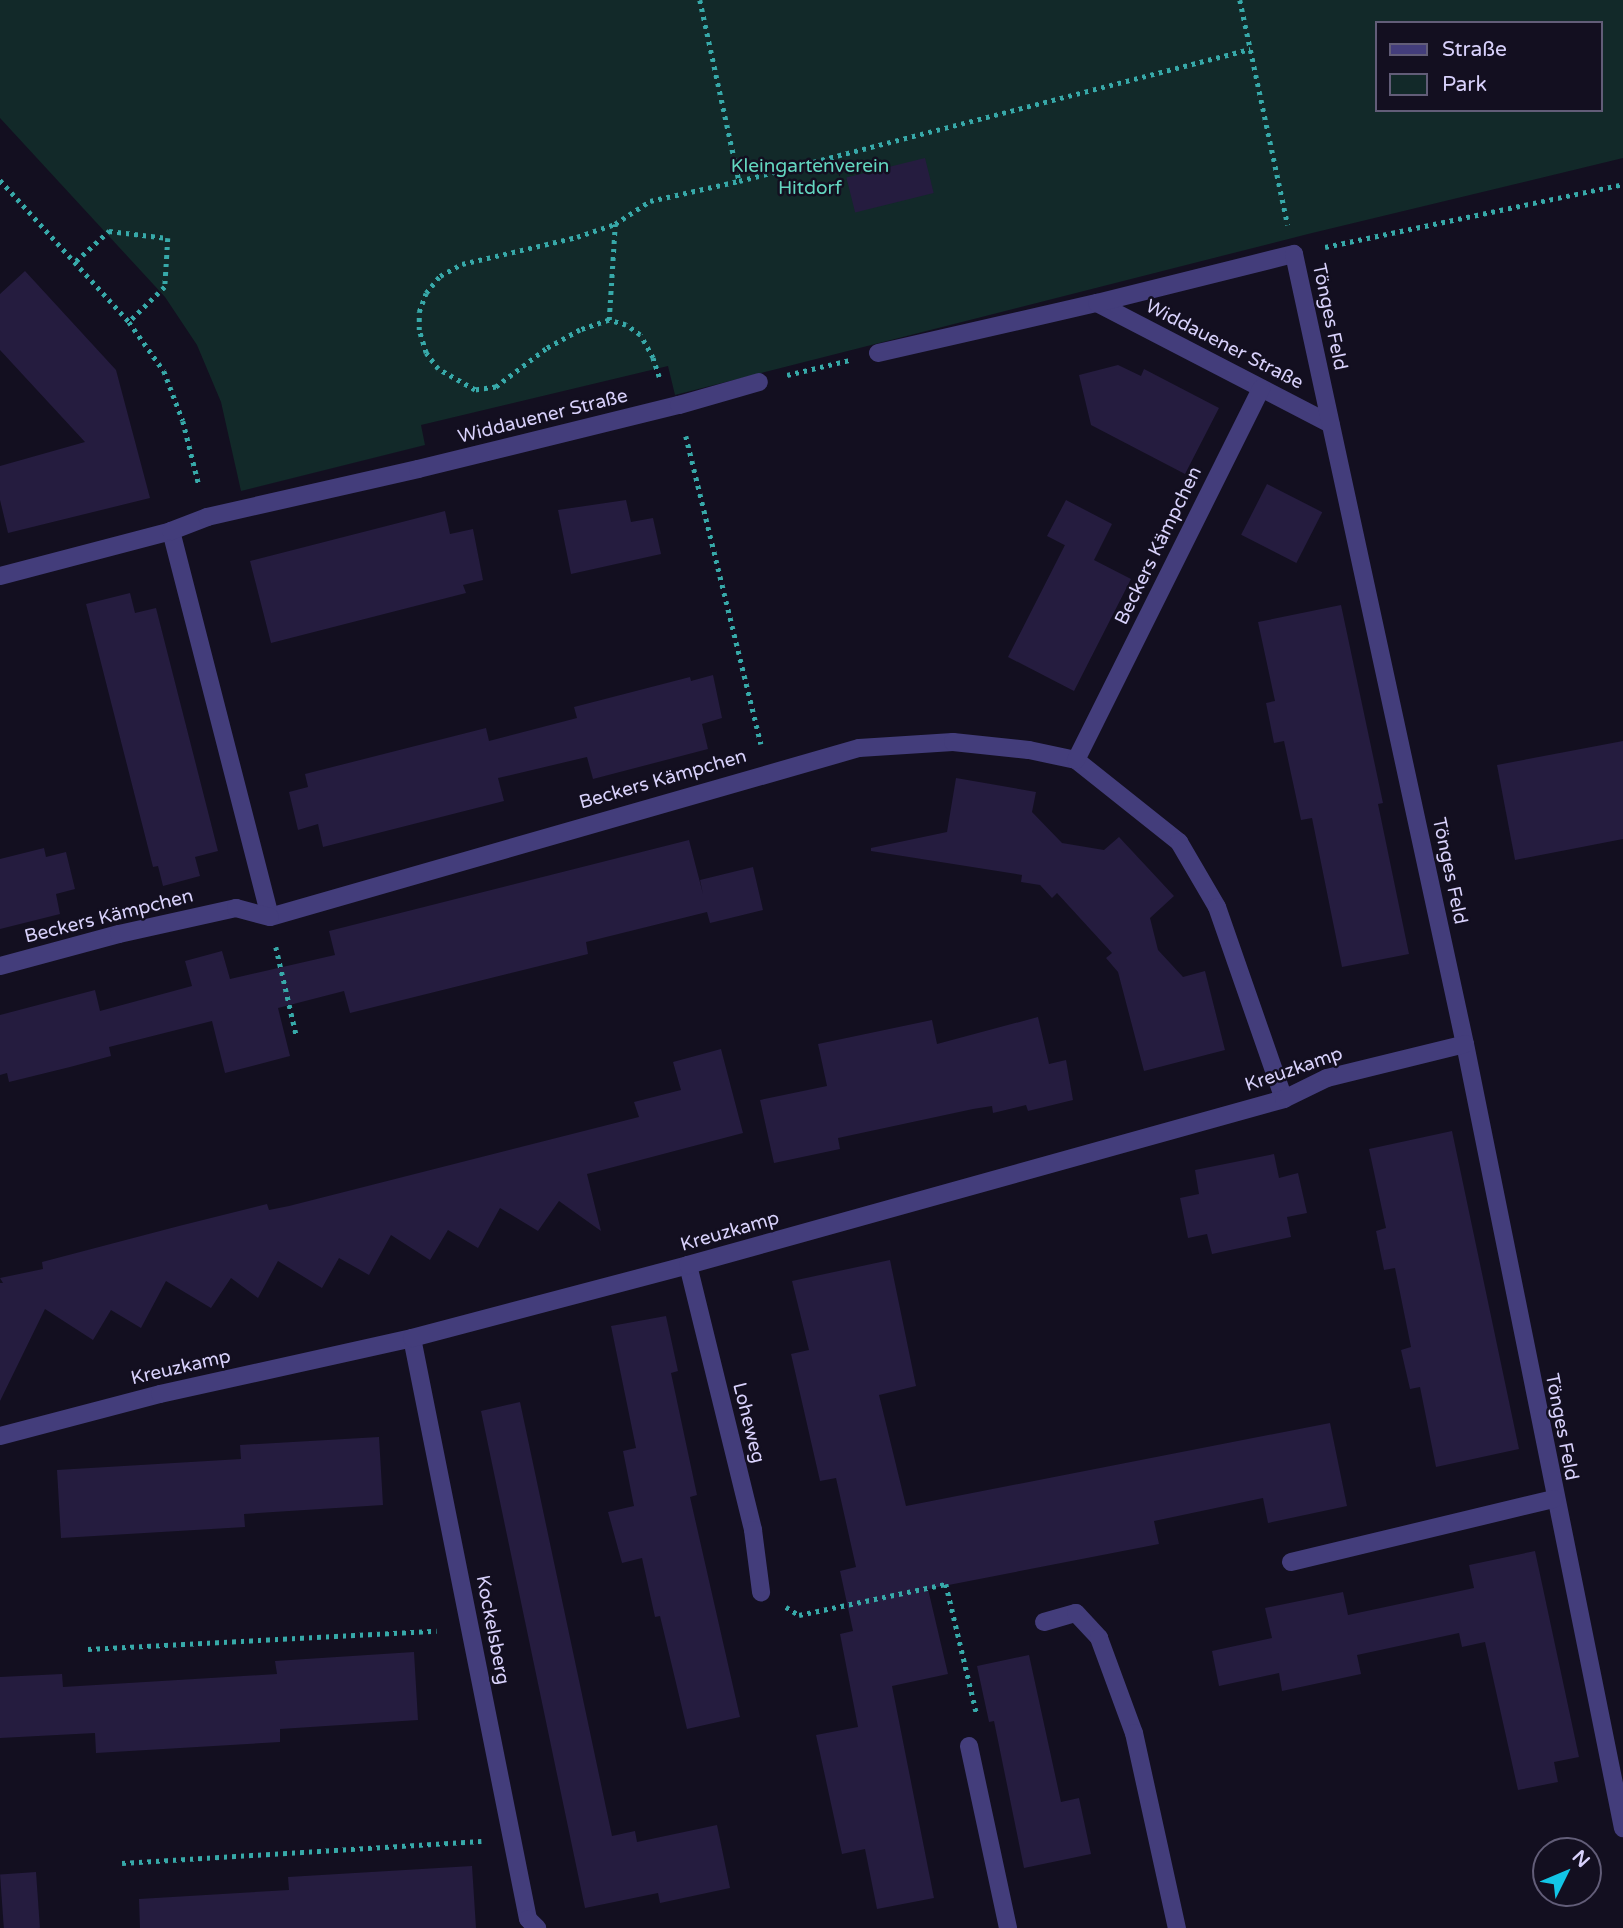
<!DOCTYPE html>
<meta charset="utf-8">
<style>
body{margin:0}
#map{position:relative;width:1623px;height:1928px;overflow:hidden;background:#130f20;font-family:"Varela Round",sans-serif}
div>[style]{position:absolute}
.green>*{inset:0;background:#122929}
.building>*{inset:0;background:#251c3f;transform-origin:0 0}
.path>*{height:4.5px;margin-top:-2.25px;transform-origin:0;background:repeating-linear-gradient(90deg,#37a9a9 0 3.5px,transparent 0 8.5px)}
.service>*{height:18px;margin:-9px;padding:0 9px;transform-origin:9px;border-radius:9px;background:#433d7b}
.minor>*{height:18px;margin:-9px;padding:0 9px;transform-origin:9px;border-radius:9px;background:#433d7b}
span{translate:-50% -50%;white-space:nowrap;text-align:center;line-height:1.15;-webkit-text-stroke:5px #130f20;paint-order:stroke}
.park-label{font-size:19px;color:#63d5bf}
.street-label{font-size:19px;color:#d8d1fb}
.legend{position:absolute;left:1375px;top:21px;width:228px;height:91px;box-sizing:border-box;background:#130f20;border:2px solid #625d78;margin:0;padding:9px 12px;list-style:none;font-size:21px;color:#d8d1fb}
.legend li{display:flex;align-items:center;gap:14px;height:35px}
.legend b{width:35px;border:2px solid #625d78}
.north{position:absolute;left:1532px;top:1837px;width:70px;height:70px;box-sizing:border-box;background:#130f20;border:2px solid #625d78;border-radius:50%;rotate:47deg;font-size:19px;font-weight:700;line-height:28px;text-align:center;color:#d8d1fb}
.north::after{content:'';display:block;margin:auto;width:24px;height:32px;background:#12c5e6;clip-path:polygon(50% 0,100% 100%,50% 72%,0 100%)}
</style>
<div id="map">
<div class="green">
<i style="clip-path:polygon(evenodd,0 0,1623px 0,1623px 158px,1308px 234px,675px 395px,668px 366px,421px 425px,425px 445px,241px 491px,221px 402px,197px 345px,165px 297px,0 118px,0 0,1376px 23px,1600px 23px,1600px 110px,1376px 110px,1376px 23px)"></i>
</div>
<div class="building">
<i style="left:925px;top:158px;width:36px;height:81px;rotate:76deg"></i>
<i style="clip-path:polygon(25px 271px,116px 370px,150px 498px,8px 533px,0 500px,0 466px,85px 442px,0 350px,0 294px)"></i>
<i style="clip-path:polygon(1118px 365px,1141px 376px,1144px 369px,1219px 408px,1185px 474px,1091px 425px,1079px 375px)"></i>
<i style="left:1267px;top:484px;width:62px;height:57px;rotate:27deg"></i>
<i style="clip-path:polygon(626px 500px,631px 522px,653px 518px,661px 554px,571px 574px,558px 510px)"></i>
<i style="clip-path:polygon(1066px 500px,1112px 524px,1094px 560px,1131px 579px,1074px 691px,1008px 657px,1065px 545px,1082px 554px,1047px 536px)"></i>
<i style="clip-path:polygon(445px 511px,450px 534px,473px 529px,483px 580px,463px 585px,466px 593px,271px 643px,250px 561px)"></i>
<i style="clip-path:polygon(130px 593px,135px 613px,156px 608px,218px 851px,195px 857px,200px 876px,163px 886px,158px 866px,153px 867px,86px 604px)"></i>
<i style="clip-path:polygon(1341px 605px,1383px 803px,1378px 804px,1409px 954px,1342px 967px,1312px 818px,1301px 820px,1284px 741px,1274px 743px,1266px 703px,1275px 701px,1258px 622px)"></i>
<i style="clip-path:polygon(713px 675px,722px 718px,702px 724px,708px 749px,593px 779px,587px 757px,498px 778px,504px 801px,323px 847px,318px 824px,298px 830px,289px 792px,308px 787px,305px 774px,486px 728px,489px 741px,577px 718px,574px 707px,690px 677px,691px 681px)"></i>
<i style="clip-path:polygon(1623px 741px,1623px 839px,1515px 860px,1497px 765px)"></i>
<i style="clip-path:polygon(956px 778px,1036px 792px,1032px 812px,1062px 843px,1104px 850px,1119px 837px,1174px 896px,1150px 918px,1158px 950px,1183px 977px,1205px 971px,1225px 1050px,1144px 1071px,1118px 972px,1106px 958px,1112px 953px,1057px 893px,1052px 898px,1040px 885px,1021px 882px,1022px 875px,871px 851px,871px 848px,947px 832px)"></i>
<i style="clip-path:polygon(689px 840px,703px 894px,700px 880px,753px 867px,763px 910px,710px 923px,707px 912px,586px 942px,588px 954px,350px 1013px,344px 991px,278px 1008px,290px 1056px,225px 1073px,212px 1021px,109px 1047px,111px 1056px,70px 1067px,9px 1082px,7px 1073px,0 1075px,0 1015px,95px 990px,100px 1011px,192px 986px,185px 961px,222px 951px,230px 979px,335px 955px,329px 931px)"></i>
<i style="clip-path:polygon(44px 848px,46px 857px,66px 852px,75px 889px,56px 894px,60px 914px,0 929px,0 859px)"></i>
<i style="clip-path:polygon(1038px 1017px,1049px 1064px,1066px 1060px,1073px 1100px,1028px 1111px,1026px 1105px,993px 1113px,992px 1106px,973px 1109px,838px 1138px,840px 1149px,774px 1163px,760px 1100px,827px 1086px,818px 1044px,932px 1020px,937px 1044px)"></i>
<i style="clip-path:polygon(721px 1049px,743px 1133px,587px 1174px,601px 1231px,559px 1201px,538px 1231px,500px 1208px,478px 1248px,448px 1230px,430px 1260px,391px 1235px,369px 1275px,339px 1258px,322px 1288px,278px 1261px,258px 1298px,231px 1278px,211px 1308px,166px 1281px,141px 1328px,111px 1310px,93px 1340px,45px 1309px,0 1401px,0 1283px,3px 1283px,0 1278px,43px 1269px,42px 1262px,179px 1226px,267px 1204px,269px 1210px,289px 1206px,639px 1117px,634px 1102px,681px 1090px,673px 1062px)"></i>
<i style="clip-path:polygon(1452px 1131px,1519px 1449px,1436px 1467px,1420px 1387px,1410px 1389px,1401px 1350px,1411px 1347px,1395px 1268px,1384px 1270px,1376px 1231px,1386px 1228px,1369px 1149px)"></i>
<i style="clip-path:polygon(1274px 1154px,1279px 1178px,1298px 1173px,1307px 1213px,1287px 1217px,1291px 1237px,1212px 1254px,1207px 1234px,1188px 1238px,1180px 1198px,1199px 1194px,1195px 1170px)"></i>
<i style="clip-path:polygon(890px 1260px,916px 1386px,879px 1395px,906px 1506px,1330px 1423px,1347px 1506px,1268px 1523px,1263px 1498px,1154px 1521px,1159px 1544px,928px 1589px,948px 1674px,892px 1686px,934px 1898px,877px 1909px,865px 1849px,842px 1854px,816px 1735px,858px 1727px,840px 1634px,853px 1631px,840px 1571px,856px 1567px,836px 1478px,820px 1481px,791px 1354px,809px 1350px,792px 1281px)"></i>
<i style="clip-path:polygon(666px 1316px,678px 1371px,671px 1373px,697px 1495px,690px 1497px,740px 1717px,687px 1729px,660px 1616px,655px 1617px,642px 1558px,622px 1563px,608px 1512px,634px 1506px,623px 1451px,636px 1448px,611px 1326px)"></i>
<i style="clip-path:polygon(520px 1402px,612px 1836px,635px 1831px,637px 1842px,717px 1825px,730px 1888px,660px 1903px,658px 1893px,585px 1908px,481px 1411px)"></i>
<i style="clip-path:polygon(379px 1437px,383px 1505px,244px 1514px,245px 1527px,61px 1538px,57px 1470px,241px 1459px,240px 1445px)"></i>
<i style="clip-path:polygon(1535px 1551px,1579px 1757px,1554px 1762px,1558px 1782px,1518px 1790px,1485px 1642px,1462px 1647px,1459px 1633px,1357px 1655px,1361px 1674px,1282px 1691px,1279px 1673px,1219px 1686px,1212px 1651px,1272px 1638px,1265px 1608px,1343px 1592px,1348px 1615px,1474px 1588px,1469px 1565px)"></i>
<i style="clip-path:polygon(414px 1652px,418px 1720px,280px 1729px,280px 1742px,96px 1753px,95px 1733px,0 1738px,0 1677px,62px 1674px,63px 1687px,277px 1674px,275px 1661px)"></i>
<i style="clip-path:polygon(1029px 1655px,1061px 1802px,1079px 1798px,1091px 1854px,1024px 1868px,994px 1721px,989px 1722px,977px 1666px)"></i>
<i style="clip-path:polygon(472px 1866px,476px 1928px,140px 1928px,139px 1899px,289px 1890px,288px 1877px)"></i>
<i style="left:36px;top:1872px;width:56px;height:36px;rotate:86deg"></i>
</div>
<div class="path">
<i style="left:700px;top:0;width:185px;rotate:77.8deg"></i>
<i style="left:739px;top:181px;width:528px;rotate:-14.48deg"></i>
<i style="left:1240px;top:0;width:230px;rotate:78deg"></i>
<i style="left:0;top:180px;width:192px;rotate:47.7deg"></i>
<i style="left:129px;top:322px;width:60px;rotate:54.5deg"></i>
<i style="left:164px;top:371px;width:53px;rotate:69.2deg"></i>
<i style="left:183px;top:421px;width:66px;rotate:76deg"></i>
<i style="left:1325px;top:247px;width:305px;rotate:-11.9deg"></i>
<i style="left:76px;top:261px;width:45px;rotate:-42.3deg"></i>
<i style="left:109px;top:231px;width:59px;rotate:6.8deg"></i>
<i style="left:168px;top:238px;width:49px;rotate:93.5deg"></i>
<i style="left:165px;top:287px;width:50px;rotate:135.8deg"></i>
<i style="left:609px;top:320px;width:96px;rotate:-86.4deg"></i>
<i style="left:787px;top:375px;width:65px;rotate:-13.4deg"></i>
<i style="left:659px;top:377px;width:20px;rotate:-108deg"></i>
<i style="left:653px;top:358px;width:26px;rotate:-119deg"></i>
<i style="left:640px;top:335px;width:17px;rotate:-144deg"></i>
<i style="left:626px;top:325px;width:18px;rotate:-164deg"></i>
<i style="left:609px;top:320px;width:31px;rotate:161deg"></i>
<i style="left:580px;top:330px;width:39px;rotate:151deg"></i>
<i style="left:546px;top:349px;width:63px;rotate:142.8deg"></i>
<i style="left:496px;top:387px;width:21px;rotate:172deg"></i>
<i style="left:475px;top:390px;width:43px;rotate:-150.4deg"></i>
<i style="left:438px;top:369px;width:20px;rotate:-127deg"></i>
<i style="left:426px;top:353px;width:24px;rotate:-107deg"></i>
<i style="left:419px;top:330px;width:18px;rotate:-90deg"></i>
<i style="left:419px;top:312px;width:20px;rotate:-70deg"></i>
<i style="left:426px;top:293px;width:22px;rotate:-51deg"></i>
<i style="left:440px;top:276px;width:25px;rotate:-29deg"></i>
<i style="left:462px;top:264px;width:118px;rotate:-13.2deg"></i>
<i style="left:577px;top:237px;width:40px;rotate:-18.9deg"></i>
<i style="left:615px;top:224px;width:42px;rotate:-33.3deg"></i>
<i style="left:650px;top:201px;width:91px;rotate:-12.7deg"></i>
<i style="left:686px;top:436px;width:317px;rotate:76.3deg"></i>
<i style="left:276px;top:947px;width:93px;rotate:77deg"></i>
<i style="left:786px;top:1607px;width:15px;rotate:32deg"></i>
<i style="left:799px;top:1615px;width:150px;rotate:-11.9deg"></i>
<i style="left:946px;top:1584px;width:135px;rotate:76.7deg"></i>
<i style="left:88px;top:1649px;width:349px;rotate:-3deg"></i>
<i style="left:122px;top:1863px;width:360px;rotate:-3.5deg"></i>
</div>
<div class="service">
<i style="left:1097px;top:303px;width:263px;rotate:27.4deg"></i>
<i style="left:1044px;top:1622px;width:33px;rotate:-16deg"></i>
<i style="left:1076px;top:1613px;width:34px;rotate:47deg"></i>
<i style="left:1099px;top:1638px;width:101px;rotate:69.8deg"></i>
<i style="left:1134px;top:1733px;width:200px;rotate:77.6deg"></i>
</div>
<div class="minor">
<i style="left:878px;top:353px;width:225px;rotate:-12.9deg"></i>
<i style="left:1097px;top:303px;width:203px;rotate:-14deg"></i>
<i style="left:1294px;top:254px;width:808px;rotate:77.79deg"></i>
<i style="left:1465px;top:1044px;width:800px;rotate:78.61deg"></i>
<i style="left:171px;top:531px;width:398px;rotate:75.6deg"></i>
<i style="left:270px;top:917px;width:613px;rotate:-16.01deg"></i>
<i style="left:859px;top:748px;width:94px;rotate:-3.7deg"></i>
<i style="left:953px;top:742px;width:76px;rotate:6deg"></i>
<i style="left:1029px;top:750px;width:48px;rotate:12deg"></i>
<i style="left:1076px;top:760px;width:132px;rotate:38.5deg"></i>
<i style="left:1179px;top:842px;width:75px;rotate:59.7deg"></i>
<i style="left:1217px;top:907px;width:203px;rotate:70.8deg"></i>
<i style="left:0;top:576px;width:177px;rotate:-14.7deg"></i>
<i style="left:171px;top:531px;width:39px;rotate:-21deg"></i>
<i style="left:207px;top:517px;width:216px;rotate:-12.8deg"></i>
<i style="left:418px;top:469px;width:269px;rotate:-13.8deg"></i>
<i style="left:679px;top:405px;width:83px;rotate:-16deg"></i>
<i style="left:1076px;top:760px;width:415px;rotate:-63.5deg"></i>
<i style="left:0;top:966px;width:123px;rotate:-15.1deg"></i>
<i style="left:119px;top:934px;width:120px;rotate:-12.5deg"></i>
<i style="left:236px;top:908px;width:35px;rotate:15deg"></i>
<i style="left:688px;top:1265px;width:273px;rotate:76.2deg"></i>
<i style="left:753px;top:1530px;width:63px;rotate:82.6deg"></i>
<i style="left:412px;top:1338px;width:592px;rotate:78.71deg"></i>
<i style="left:528px;top:1919px;width:13px;rotate:45deg"></i>
<i style="left:0;top:1436px;width:165px;rotate:-14.7deg"></i>
<i style="left:160px;top:1394px;width:258px;rotate:-12.5deg"></i>
<i style="left:412px;top:1338px;width:285px;rotate:-14.8deg"></i>
<i style="left:688px;top:1265px;width:619px;rotate:-15.56deg"></i>
<i style="left:1284px;top:1099px;width:48px;rotate:-26deg"></i>
<i style="left:1327px;top:1078px;width:142px;rotate:-13.8deg"></i>
<i style="left:1291px;top:1562px;width:270px;rotate:-13.5deg"></i>
<i style="left:969px;top:1746px;width:186px;rotate:77.9deg"></i>
</div>
<div class="park-label">
<span style="left:810px;top:178px">Kleingartenverein<br>Hitdorf</span>
</div>
<div class="street-label">
<span style="left:1329px;top:317px;rotate:78deg">Tönges Feld</span>
<span style="left:1224px;top:345px;rotate:27deg">Widdauener Straße</span>
<span style="left:543px;top:417px;rotate:-14deg">Widdauener Straße</span>
<span style="left:1159px;top:546px;rotate:-64deg">Beckers Kämpchen</span>
<span style="left:663px;top:780px;rotate:-16deg">Beckers Kämpchen</span>
<span style="left:1449px;top:871px;rotate:78deg">Tönges Feld</span>
<span style="left:109px;top:917px;rotate:-14deg">Beckers Kämpchen</span>
<span style="left:1294px;top:1070px;rotate:-19deg">Kreuzkamp</span>
<span style="left:730px;top:1232px;rotate:-16deg">Kreuzkamp</span>
<span style="left:181px;top:1368px;rotate:-13deg">Kreuzkamp</span>
<span style="left:748px;top:1423px;rotate:76deg">Loheweg</span>
<span style="left:1561px;top:1427px;rotate:79deg">Tönges Feld</span>
<span style="left:492px;top:1630px;rotate:79deg">Kockelsberg</span>
</div>
<ul class="legend">
<li><b style="height:9px;background:#433d7b"></b>Straße</li>
<li><b style="height:19px;background:#122929"></b>Park</li>
</ul>
<div class="north">N</div>
</div>
